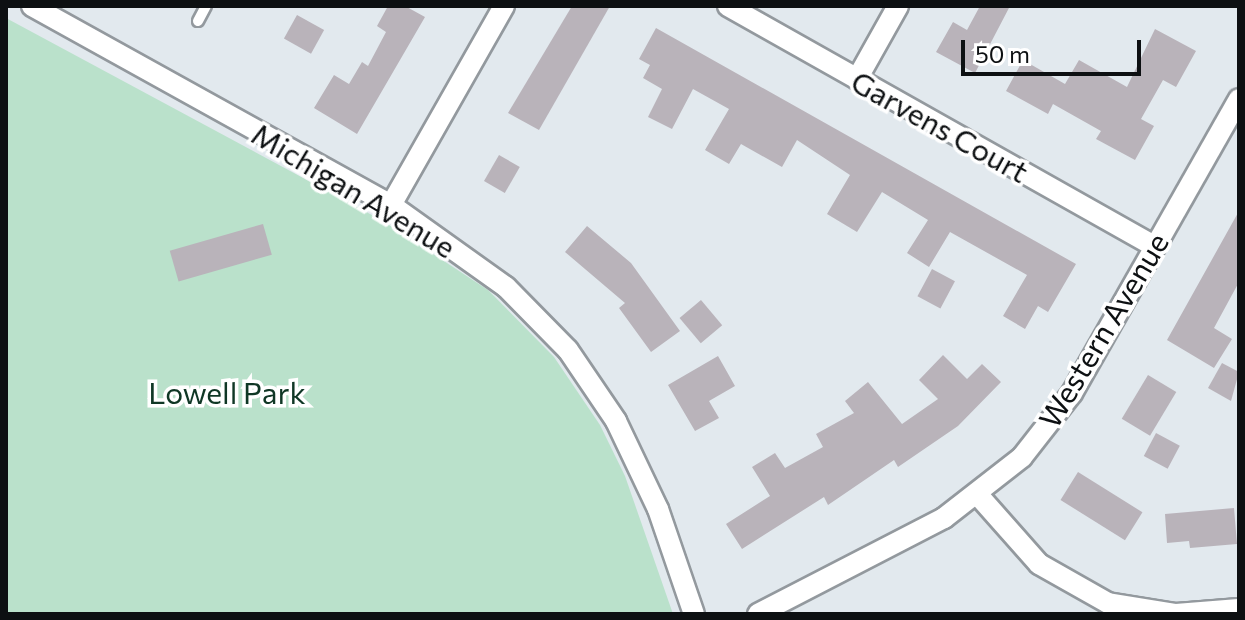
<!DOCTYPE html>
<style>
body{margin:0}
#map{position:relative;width:1245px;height:620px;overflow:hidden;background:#e2e9ee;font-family:Commissioner,sans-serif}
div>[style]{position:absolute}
.green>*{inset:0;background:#bae1cb}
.building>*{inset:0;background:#b9b3ba;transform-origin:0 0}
.roads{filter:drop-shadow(2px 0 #93999e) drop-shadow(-2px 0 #93999e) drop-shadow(0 2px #93999e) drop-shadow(0 -2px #93999e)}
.service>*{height:10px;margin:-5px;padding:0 5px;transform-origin:5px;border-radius:5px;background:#fff}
.minor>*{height:20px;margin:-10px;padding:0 10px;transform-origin:10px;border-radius:10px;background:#fff}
span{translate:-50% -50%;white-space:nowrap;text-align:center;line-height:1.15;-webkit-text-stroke:7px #fff;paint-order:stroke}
.street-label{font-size:30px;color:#0d1012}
.park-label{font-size:30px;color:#0f3725}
.frame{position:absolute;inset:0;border:8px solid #0d1012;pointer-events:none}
.scale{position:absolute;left:961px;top:40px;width:180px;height:36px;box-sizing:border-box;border:4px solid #0d1012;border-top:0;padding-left:10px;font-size:24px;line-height:28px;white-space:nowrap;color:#0d1012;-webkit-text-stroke:6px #fff;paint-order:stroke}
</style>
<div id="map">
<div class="green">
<i style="clip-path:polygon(6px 18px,383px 221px,488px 290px,554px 357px,600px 425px,625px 476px,673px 614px,6px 614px)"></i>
</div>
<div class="building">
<i style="clip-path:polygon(388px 6px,405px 6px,425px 17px,357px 134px,314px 108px,334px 75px,349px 84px,362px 62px,368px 66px,386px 32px,377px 26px)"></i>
<i style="clip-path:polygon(572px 6px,610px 6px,539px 130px,508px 113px)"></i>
<i style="clip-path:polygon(980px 6px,1010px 6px,975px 73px,936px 52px,953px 22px,967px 30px)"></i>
<i style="left:297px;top:15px;width:31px;height:27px;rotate:29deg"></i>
<i style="clip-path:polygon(656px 28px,1076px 264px,1048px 312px,1038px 306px,1025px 329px,1003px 316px,1027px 275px,950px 232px,929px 267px,907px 253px,928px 220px,882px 192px,857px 232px,827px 214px,850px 175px,797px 140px,782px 167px,741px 144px,729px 164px,705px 150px,729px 109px,693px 89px,672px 129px,648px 117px,662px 89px,643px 78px,650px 65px,639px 59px)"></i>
<i style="clip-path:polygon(1155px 29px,1196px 51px,1176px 87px,1163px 80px,1141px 119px,1154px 126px,1135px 160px,1096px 139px,1101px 131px,1053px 104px,1048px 114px,1006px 91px,1023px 60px,1065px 84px,1079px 60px,1127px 87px)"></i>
<i style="left:499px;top:155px;width:24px;height:30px;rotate:30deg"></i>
<i style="clip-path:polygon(1239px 211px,1239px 282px,1214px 328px,1232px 339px,1214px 368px,1167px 340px)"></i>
<i style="left:263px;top:224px;width:32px;height:97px;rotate:74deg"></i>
<i style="clip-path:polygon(587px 226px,631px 263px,680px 331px,651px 352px,619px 308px,625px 303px,565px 252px)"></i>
<i style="left:932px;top:269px;width:26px;height:31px;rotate:28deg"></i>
<i style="left:701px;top:300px;width:33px;height:28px;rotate:50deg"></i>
<i style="clip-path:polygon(943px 355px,967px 379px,982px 364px,1001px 382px,958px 426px,898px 467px,894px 460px,828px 505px,824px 497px,742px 549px,726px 524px,770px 496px,752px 467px,775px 453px,785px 468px,823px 447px,816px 434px,854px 413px,845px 401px,868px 382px,902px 424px,938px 399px,919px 380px)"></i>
<i style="clip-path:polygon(718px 356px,735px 386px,709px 401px,719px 418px,695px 431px,668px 385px)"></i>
<i style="clip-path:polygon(1222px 363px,1239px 372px,1231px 401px,1208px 388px)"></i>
<i style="left:1148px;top:375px;width:33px;height:51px;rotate:31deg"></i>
<i style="left:1156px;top:433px;width:27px;height:26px;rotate:28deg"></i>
<i style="left:1078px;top:472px;width:76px;height:33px;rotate:32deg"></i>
<i style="clip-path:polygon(1234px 508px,1237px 544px,1190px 548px,1189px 541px,1167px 543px,1165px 514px)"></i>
</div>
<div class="roads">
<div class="service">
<i style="left:198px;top:21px;width:17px;rotate:-62deg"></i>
</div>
<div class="minor">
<i style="left:32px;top:6px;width:410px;rotate:29deg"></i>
<i style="left:391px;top:205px;width:141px;rotate:35.5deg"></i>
<i style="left:506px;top:287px;width:88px;rotate:45.5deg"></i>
<i style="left:568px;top:350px;width:86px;rotate:55.9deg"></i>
<i style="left:616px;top:421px;width:98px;rotate:64.5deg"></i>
<i style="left:658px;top:509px;width:111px;rotate:71.1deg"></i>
<i style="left:728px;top:6px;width:488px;rotate:29.4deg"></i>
<i style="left:857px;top:79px;width:84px;rotate:-60.7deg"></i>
<i style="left:391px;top:205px;width:229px;rotate:-60.4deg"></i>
<i style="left:978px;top:495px;width:92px;rotate:48.5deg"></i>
<i style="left:1039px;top:564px;width:79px;rotate:29.5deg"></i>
<i style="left:1108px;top:603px;width:69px;rotate:9.2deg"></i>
<i style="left:1176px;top:614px;width:63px;rotate:-4.5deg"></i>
<i style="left:758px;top:614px;width:209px;rotate:-27.3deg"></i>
<i style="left:944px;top:518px;width:99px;rotate:-38deg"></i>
<i style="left:1022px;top:457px;width:81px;rotate:-52deg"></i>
<i style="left:1072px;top:393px;width:338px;rotate:-60.4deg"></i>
</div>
</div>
<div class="street-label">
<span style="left:940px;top:126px;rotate:29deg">Garvens Court</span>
<span style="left:354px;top:190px;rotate:31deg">Michigan Avenue</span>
<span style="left:1103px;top:330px;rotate:-59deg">Western Avenue</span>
</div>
<div class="park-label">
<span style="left:227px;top:392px">Lowell Park</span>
</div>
<div class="frame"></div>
<div class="scale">50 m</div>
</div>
